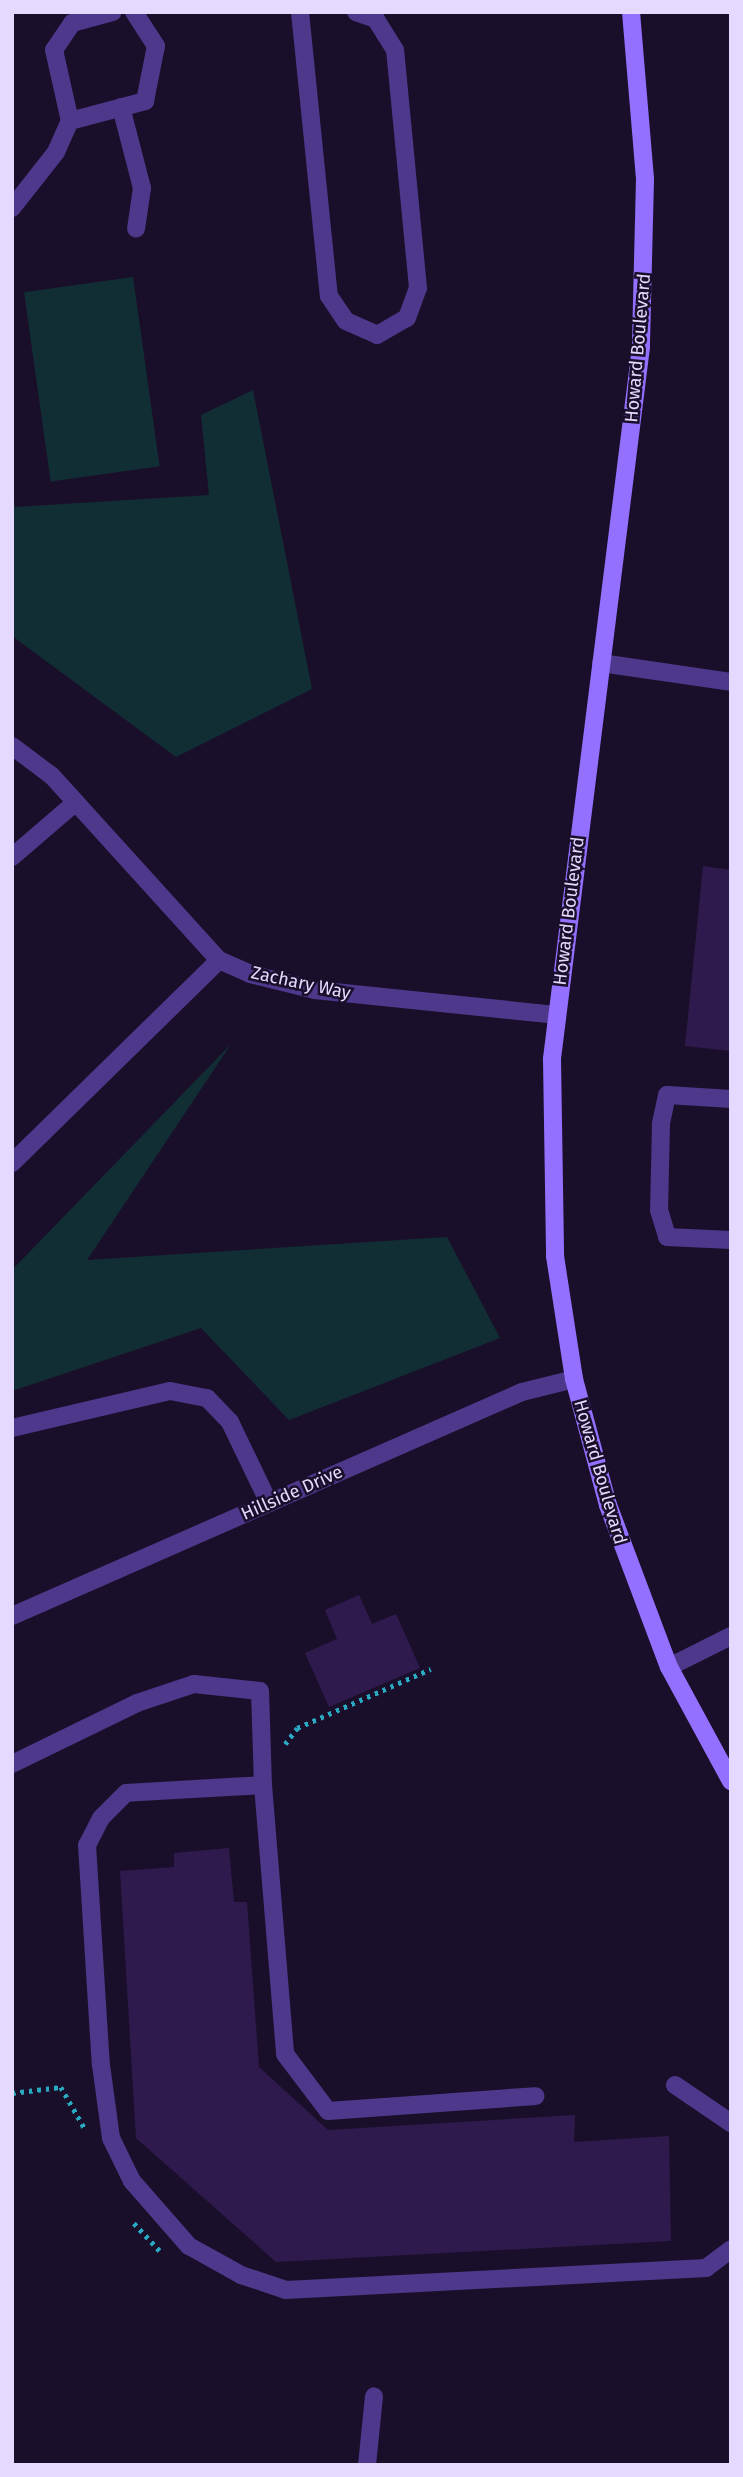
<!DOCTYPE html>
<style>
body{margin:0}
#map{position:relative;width:743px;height:2477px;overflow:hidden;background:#1a0f2a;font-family:"Fira Sans",sans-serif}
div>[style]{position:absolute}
.green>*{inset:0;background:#122e35;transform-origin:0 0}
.building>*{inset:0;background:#2f1a4d}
.path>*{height:4.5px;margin-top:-2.25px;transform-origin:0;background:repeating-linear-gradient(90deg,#29aac2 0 3.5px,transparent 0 8.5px)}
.lane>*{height:18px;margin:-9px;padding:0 9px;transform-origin:9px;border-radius:9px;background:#4e388c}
.street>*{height:18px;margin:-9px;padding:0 9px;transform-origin:9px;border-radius:9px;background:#4e388c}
.secondary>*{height:18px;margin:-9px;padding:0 9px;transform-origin:9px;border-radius:9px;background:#9370ff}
span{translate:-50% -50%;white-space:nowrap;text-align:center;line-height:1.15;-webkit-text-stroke:5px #1a0f2a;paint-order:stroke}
.street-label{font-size:18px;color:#e5d9ff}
.frame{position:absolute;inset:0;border:14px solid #e5d9ff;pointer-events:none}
</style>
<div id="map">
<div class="green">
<i style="left:133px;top:277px;width:191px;height:110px;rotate:82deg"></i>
<i style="clip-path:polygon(253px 390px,312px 689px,176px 757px,12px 636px,12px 486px,15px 507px,209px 495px,201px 415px)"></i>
<i style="clip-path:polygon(231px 1044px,87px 1260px,447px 1237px,500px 1338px,289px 1420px,201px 1328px,12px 1391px,12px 1270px)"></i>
</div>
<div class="building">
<i style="clip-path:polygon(703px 866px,731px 870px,731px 1051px,685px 1046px)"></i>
<i style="clip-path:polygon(359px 1595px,372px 1624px,396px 1614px,420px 1668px,329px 1707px,305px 1653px,337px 1639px,325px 1610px)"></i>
<i style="clip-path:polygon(229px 1848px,234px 1902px,247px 1902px,259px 2067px,328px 2130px,575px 2115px,574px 2142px,669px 2136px,671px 2241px,276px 2262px,136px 2138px,120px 1871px,174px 1867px,174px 1853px)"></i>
</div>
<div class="path">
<i style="left:285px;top:1744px;width:20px;rotate:-53deg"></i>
<i style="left:297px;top:1728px;width:146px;rotate:-23.8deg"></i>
<i style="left:12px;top:2093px;width:49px;rotate:-7deg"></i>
<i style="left:61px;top:2087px;width:48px;rotate:60.3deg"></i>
<i style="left:134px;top:2223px;width:40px;rotate:47deg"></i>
</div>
<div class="lane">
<i style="left:300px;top:12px;width:285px;rotate:84.2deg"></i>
<i style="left:329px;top:296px;width:30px;rotate:56deg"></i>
<i style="left:346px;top:321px;width:34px;rotate:24deg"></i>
<i style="left:377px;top:335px;width:34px;rotate:-30deg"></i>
<i style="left:407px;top:318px;width:32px;rotate:-70deg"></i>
<i style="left:418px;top:288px;width:239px;rotate:-95.5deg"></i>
<i style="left:395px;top:50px;width:36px;rotate:-122deg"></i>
<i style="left:376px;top:19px;width:21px;rotate:-161deg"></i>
<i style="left:121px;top:107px;width:84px;rotate:75.5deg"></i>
<i style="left:142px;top:188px;width:41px;rotate:98.3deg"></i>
<i style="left:601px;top:663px;width:131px;rotate:8.3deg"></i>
<i style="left:12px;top:857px;width:84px;rotate:-40.7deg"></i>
<i style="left:731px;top:1099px;width:64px;rotate:-176.4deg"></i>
<i style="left:667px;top:1095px;width:30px;rotate:102deg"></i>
<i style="left:661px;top:1124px;width:86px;rotate:91.3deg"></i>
<i style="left:659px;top:1210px;width:28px;rotate:73deg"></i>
<i style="left:667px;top:1237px;width:64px;rotate:2.7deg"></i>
<i style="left:12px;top:1163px;width:290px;rotate:-44.4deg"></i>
<i style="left:12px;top:1428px;width:162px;rotate:-13.2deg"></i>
<i style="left:170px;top:1391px;width:38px;rotate:11deg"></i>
<i style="left:207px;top:1398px;width:33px;rotate:46deg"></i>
<i style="left:230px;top:1422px;width:90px;rotate:64.3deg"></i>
<i style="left:12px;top:1764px;width:139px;rotate:-26deg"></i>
<i style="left:137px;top:1703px;width:60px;rotate:-18.4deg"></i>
<i style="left:194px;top:1684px;width:66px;rotate:6.1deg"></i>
<i style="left:260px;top:1691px;width:94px;rotate:88.2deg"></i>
<i style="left:263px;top:1785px;width:270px;rotate:85.3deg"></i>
<i style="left:285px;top:2054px;width:71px;rotate:53deg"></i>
<i style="left:328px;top:2111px;width:208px;rotate:-4.1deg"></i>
<i style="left:263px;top:1785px;width:137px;rotate:176.7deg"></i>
<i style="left:126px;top:1793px;width:35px;rotate:135deg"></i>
<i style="left:101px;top:1818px;width:30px;rotate:117deg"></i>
<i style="left:87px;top:1845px;width:220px;rotate:86.4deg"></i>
<i style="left:101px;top:2065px;width:74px;rotate:82.2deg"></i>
<i style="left:111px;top:2138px;width:48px;rotate:64deg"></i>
<i style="left:132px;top:2181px;width:86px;rotate:48.8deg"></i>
<i style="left:189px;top:2246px;width:60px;rotate:29.1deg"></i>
<i style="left:241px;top:2275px;width:47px;rotate:18.4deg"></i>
<i style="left:286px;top:2290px;width:421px;rotate:-3deg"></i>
<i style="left:706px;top:2268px;width:31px;rotate:-37deg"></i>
<i style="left:675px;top:2085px;width:68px;rotate:34.2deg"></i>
<i style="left:367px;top:2465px;width:69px;rotate:-84.2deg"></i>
</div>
<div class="street">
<i style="left:70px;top:121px;width:78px;rotate:-14.9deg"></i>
<i style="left:145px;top:101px;width:56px;rotate:-78.7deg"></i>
<i style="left:156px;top:46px;width:40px;rotate:-122.9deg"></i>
<i style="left:12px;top:208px;width:71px;rotate:-51.8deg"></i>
<i style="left:56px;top:152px;width:34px;rotate:-66deg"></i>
<i style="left:70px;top:121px;width:73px;rotate:-102.7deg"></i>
<i style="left:54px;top:50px;width:32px;rotate:-56deg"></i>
<i style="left:72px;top:23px;width:42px;rotate:-15deg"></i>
<i style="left:12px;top:746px;width:50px;rotate:36.9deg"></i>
<i style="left:52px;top:776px;width:248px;rotate:47.8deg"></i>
<i style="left:219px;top:960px;width:34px;rotate:24deg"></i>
<i style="left:250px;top:974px;width:67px;rotate:13.8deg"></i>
<i style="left:315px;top:990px;width:242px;rotate:5.9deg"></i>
<i style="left:12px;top:1616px;width:557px;rotate:-23.71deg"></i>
<i style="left:522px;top:1392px;width:54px;rotate:-14deg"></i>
<i style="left:669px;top:1667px;width:69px;rotate:-26.6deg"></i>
</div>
<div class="secondary">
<i style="left:631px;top:12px;width:168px;rotate:85.2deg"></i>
<i style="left:645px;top:179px;width:168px;rotate:91.4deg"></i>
<i style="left:641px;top:347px;width:718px;rotate:97.13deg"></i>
<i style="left:552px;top:1059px;width:197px;rotate:89.1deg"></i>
<i style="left:555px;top:1256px;width:124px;rotate:81.2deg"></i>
<i style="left:574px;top:1379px;width:131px;rotate:74.9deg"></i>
<i style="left:608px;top:1505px;width:173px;rotate:69.4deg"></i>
<i style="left:669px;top:1667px;width:130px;rotate:61.5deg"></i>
</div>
<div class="street-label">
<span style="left:638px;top:348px;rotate:-85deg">Howard Boulevard</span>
<span style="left:569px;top:911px;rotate:-83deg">Howard Boulevard</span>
<span style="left:301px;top:983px;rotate:12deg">Zachary Way</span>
<span style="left:600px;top:1472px;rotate:74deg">Howard Boulevard</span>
<span style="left:292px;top:1493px;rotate:-24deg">Hillside Drive</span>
</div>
<div class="frame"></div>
</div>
